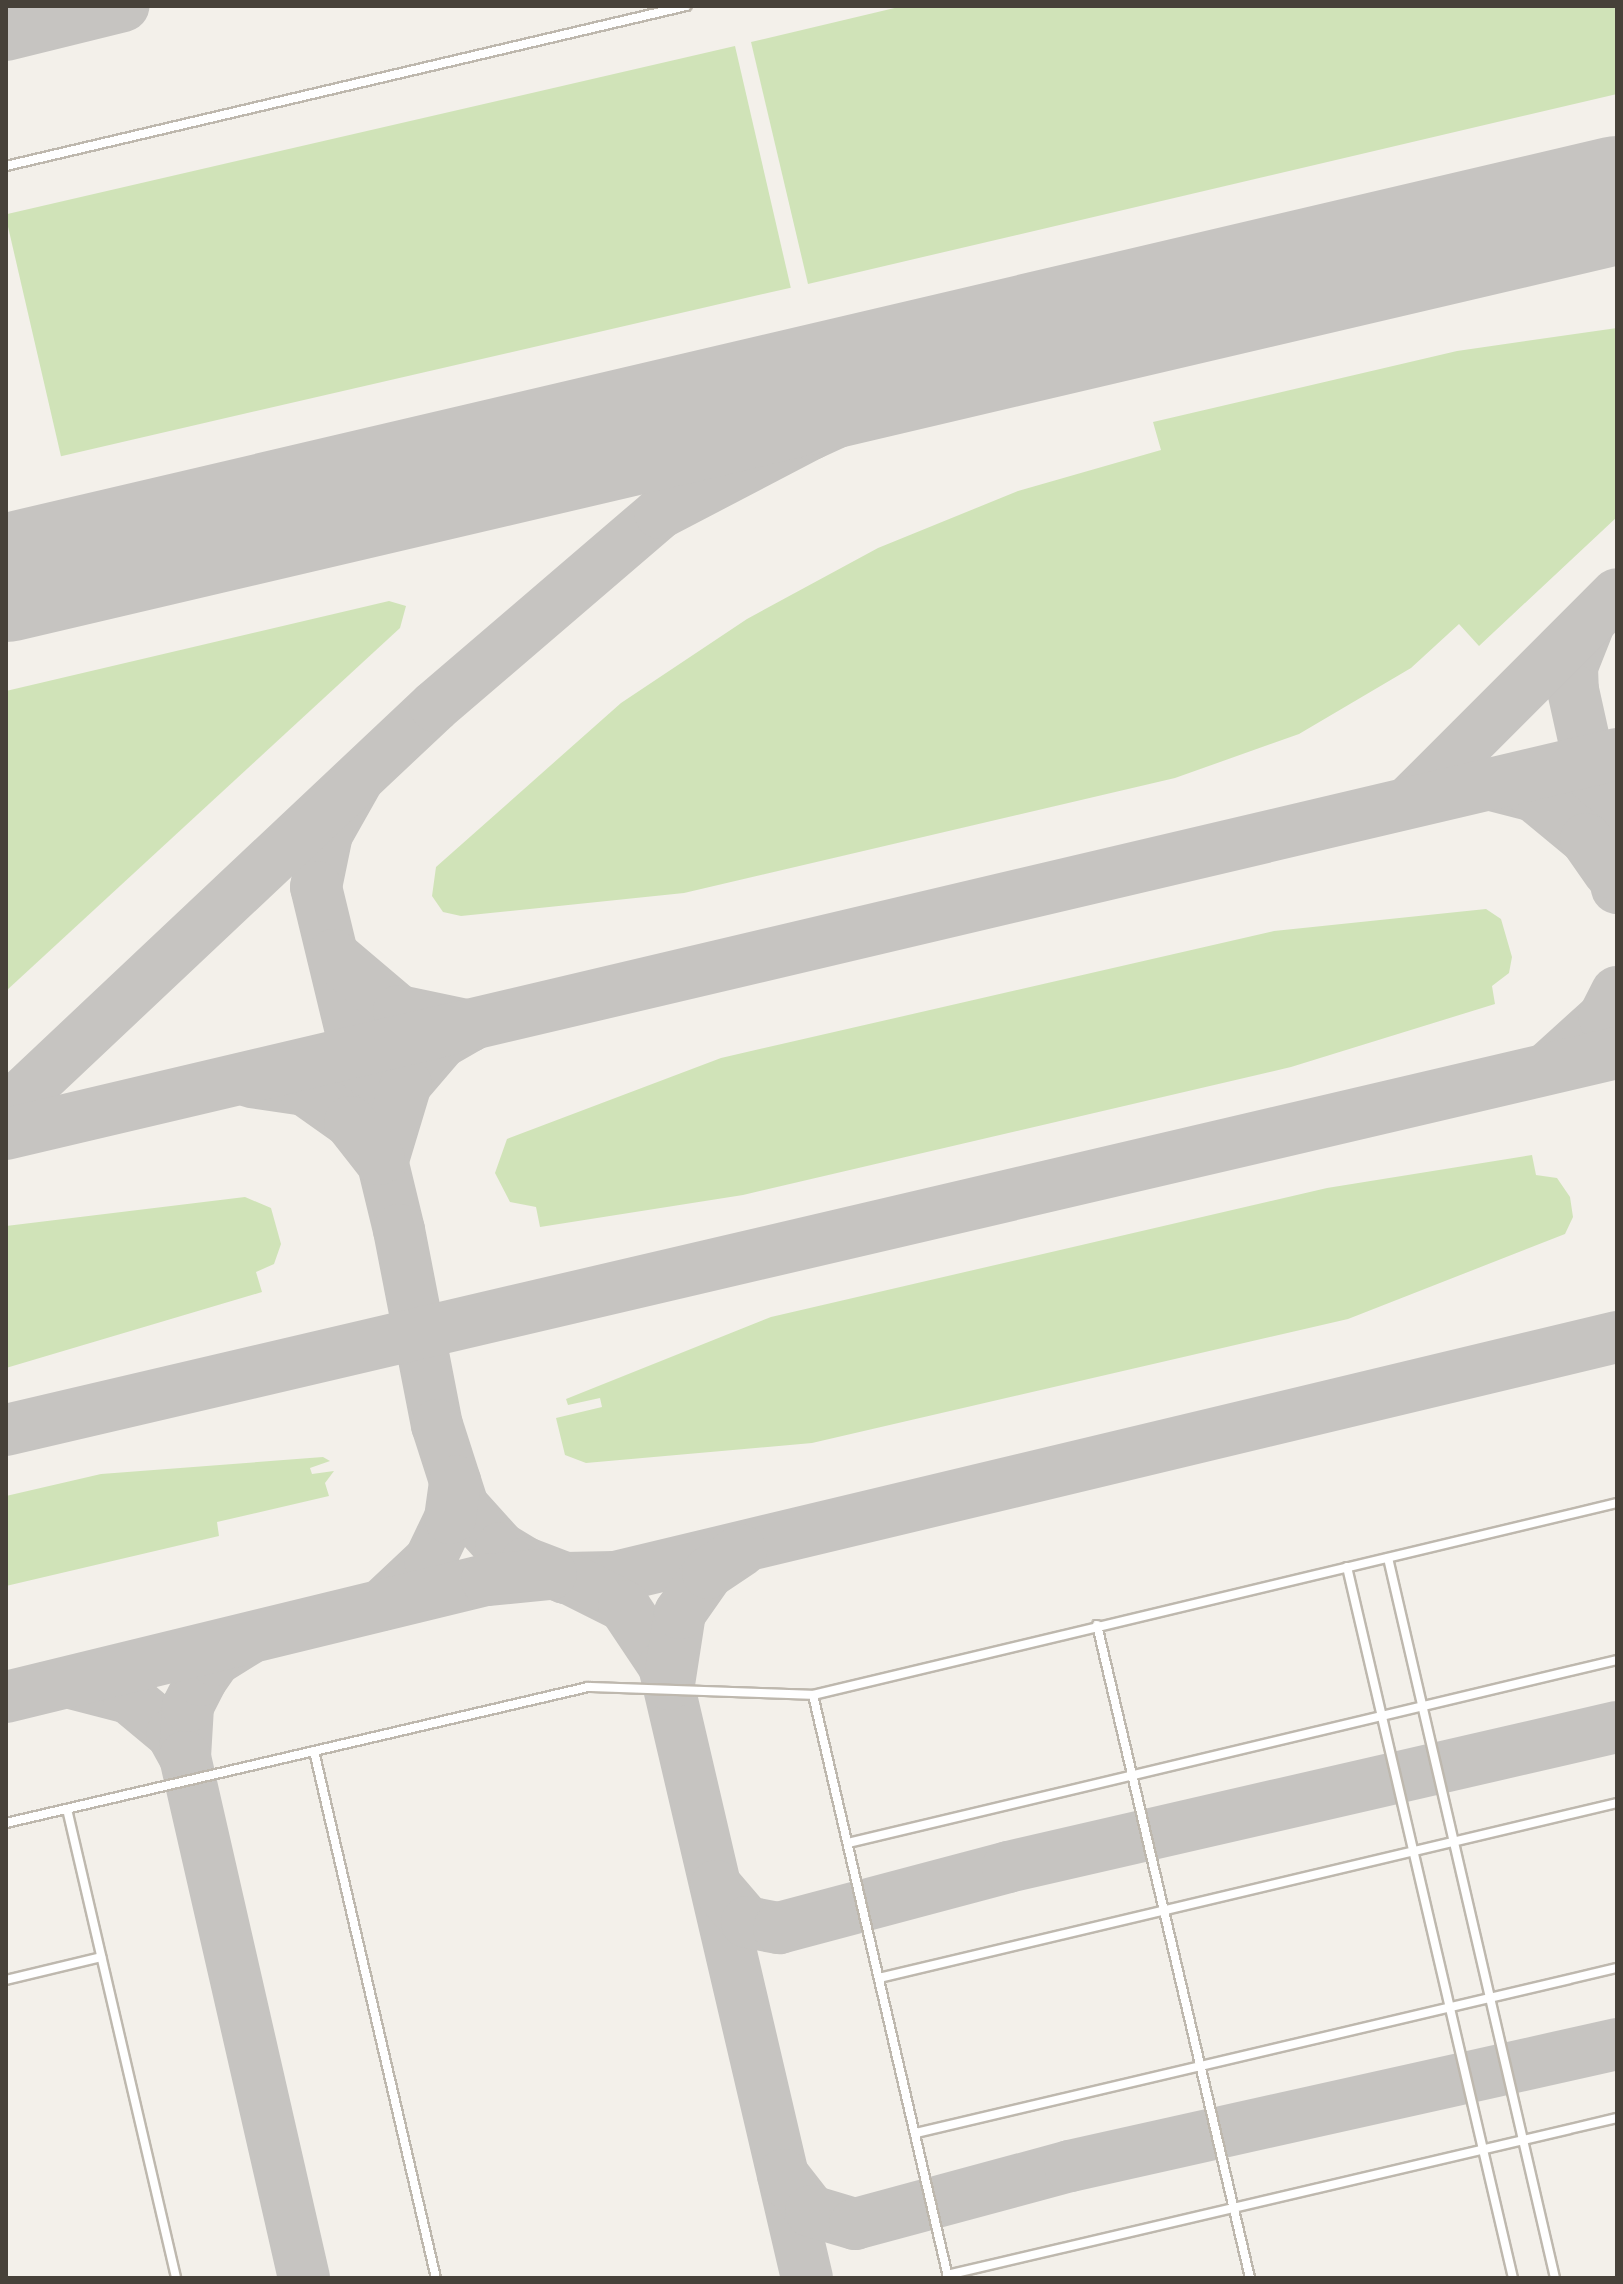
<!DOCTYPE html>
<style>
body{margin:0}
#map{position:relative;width:1623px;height:2284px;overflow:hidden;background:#f3f0ea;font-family:Karla,sans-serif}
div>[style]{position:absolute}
.green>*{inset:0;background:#d0e3b8;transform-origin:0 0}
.taxiway>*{height:52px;margin:-26px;padding:0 26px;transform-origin:26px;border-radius:26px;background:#c6c4c1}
.runway>*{height:128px;margin:-64px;padding:0 64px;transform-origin:64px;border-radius:64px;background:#c6c4c1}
.roads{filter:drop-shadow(2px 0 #beb8ae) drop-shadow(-2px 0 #beb8ae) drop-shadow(0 2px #beb8ae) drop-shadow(0 -2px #beb8ae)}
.service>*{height:8px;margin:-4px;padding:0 4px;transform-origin:4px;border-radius:4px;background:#fff}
span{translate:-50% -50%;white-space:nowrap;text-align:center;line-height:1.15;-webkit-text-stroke:8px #fff;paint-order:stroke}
.frame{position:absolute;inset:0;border:8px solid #474139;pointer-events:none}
</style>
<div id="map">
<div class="green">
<i style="clip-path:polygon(903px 6px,1617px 6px,1617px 94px,808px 284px,751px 42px)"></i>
<i style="left:735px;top:46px;width:248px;height:749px;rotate:77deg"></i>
<i style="clip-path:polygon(1617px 328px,1617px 517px,1479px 646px,1459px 624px,1411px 668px,1299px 734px,1175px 778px,684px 893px,461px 916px,443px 912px,432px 896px,436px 867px,621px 703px,747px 619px,878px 548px,1018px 491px,1161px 450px,1153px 422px,1457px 351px)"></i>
<i style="clip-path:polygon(389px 601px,406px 606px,400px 628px,6px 991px,6px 691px)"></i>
<i style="clip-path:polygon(1486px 909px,1501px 919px,1512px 957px,1509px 973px,1492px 986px,1495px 1004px,1291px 1067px,743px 1195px,540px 1227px,536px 1207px,510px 1202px,495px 1173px,507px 1139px,721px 1058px,1274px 931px)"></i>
<i style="clip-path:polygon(1532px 1155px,1536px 1175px,1557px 1178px,1570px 1197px,1573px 1217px,1565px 1234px,1348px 1319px,812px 1443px,586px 1463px,565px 1455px,556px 1418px,602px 1407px,600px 1398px,568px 1405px,566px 1399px,771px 1317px,1327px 1188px)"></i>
<i style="clip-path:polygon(245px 1197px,271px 1208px,281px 1244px,274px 1264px,256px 1272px,262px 1292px,6px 1368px,6px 1226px)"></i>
<i style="clip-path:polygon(323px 1457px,330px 1461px,310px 1468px,312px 1474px,334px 1471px,325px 1483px,329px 1496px,217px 1522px,219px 1536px,6px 1586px,6px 1496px,101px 1474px)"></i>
</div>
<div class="taxiway">
<i style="left:6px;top:35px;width:121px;rotate:-13.9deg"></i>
<i style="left:1488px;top:229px;width:129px;rotate:-2.7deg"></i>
<i style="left:1589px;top:624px;width:46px;rotate:111.6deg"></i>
<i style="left:1572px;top:667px;width:23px;rotate:88deg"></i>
<i style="left:1573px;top:690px;width:203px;rotate:77.5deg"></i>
<i style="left:357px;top:781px;width:61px;rotate:119.5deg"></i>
<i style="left:327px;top:834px;width:54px;rotate:101.7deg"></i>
<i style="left:316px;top:887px;width:353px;rotate:76.4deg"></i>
<i style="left:399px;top:1230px;width:199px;rotate:79deg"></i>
<i style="left:437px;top:1425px;width:85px;rotate:72.2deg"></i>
<i style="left:463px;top:1506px;width:57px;rotate:47.9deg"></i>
<i style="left:501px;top:1548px;width:29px;rotate:31deg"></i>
<i style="left:526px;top:1563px;width:42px;rotate:21deg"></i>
<i style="left:565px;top:1578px;width:50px;rotate:-1.1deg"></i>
<i style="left:615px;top:1577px;width:1030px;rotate:-13.47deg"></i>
<i style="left:1484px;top:783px;width:52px;rotate:14.6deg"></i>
<i style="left:1534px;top:796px;width:67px;rotate:39.6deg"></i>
<i style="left:1586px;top:839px;width:40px;rotate:55.1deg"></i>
<i style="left:1411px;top:800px;width:291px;rotate:-45deg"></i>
<i style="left:333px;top:955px;width:87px;rotate:40.3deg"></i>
<i style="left:399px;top:1011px;width:73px;rotate:11.9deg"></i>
<i style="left:470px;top:1026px;width:34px;rotate:150deg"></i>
<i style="left:441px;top:1043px;width:54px;rotate:130.5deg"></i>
<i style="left:406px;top:1084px;width:76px;rotate:106.8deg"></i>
<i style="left:1551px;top:1065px;width:72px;rotate:-42.2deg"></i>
<i style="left:1604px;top:1017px;width:28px;rotate:-63deg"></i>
<i style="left:251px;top:1082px;width:55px;rotate:8.4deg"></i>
<i style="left:305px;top:1090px;width:55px;rotate:35.4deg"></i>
<i style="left:350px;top:1122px;width:47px;rotate:51.9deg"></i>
<i style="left:6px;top:1110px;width:589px;rotate:-43.28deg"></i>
<i style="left:435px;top:706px;width:296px;rotate:-40.6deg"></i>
<i style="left:660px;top:513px;width:170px;rotate:-27.6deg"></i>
<i style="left:811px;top:434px;width:233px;rotate:-24.6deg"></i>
<i style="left:6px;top:1134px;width:1655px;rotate:-13.27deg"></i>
<i style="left:6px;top:1430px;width:1655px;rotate:-13.17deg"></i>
<i style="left:568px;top:1578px;width:63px;rotate:26.6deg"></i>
<i style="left:624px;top:1606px;width:72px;rotate:56.3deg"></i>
<i style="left:664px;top:1666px;width:628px;rotate:76.85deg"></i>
<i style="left:382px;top:1605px;width:66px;rotate:-43.2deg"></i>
<i style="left:430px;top:1560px;width:47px;rotate:-64.5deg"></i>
<i style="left:450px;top:1518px;width:37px;rotate:-82deg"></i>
<i style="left:71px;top:1683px;width:60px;rotate:14.5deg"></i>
<i style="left:129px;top:1698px;width:56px;rotate:39.9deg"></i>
<i style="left:172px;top:1734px;width:26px;rotate:61deg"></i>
<i style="left:185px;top:1757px;width:51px;rotate:-86.6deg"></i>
<i style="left:188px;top:1706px;width:29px;rotate:-63deg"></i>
<i style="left:201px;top:1680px;width:24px;rotate:-55deg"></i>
<i style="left:215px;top:1660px;width:38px;rotate:-32deg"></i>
<i style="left:669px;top:1684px;width:72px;rotate:-81.2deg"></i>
<i style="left:680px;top:1613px;width:49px;rotate:-55deg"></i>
<i style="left:708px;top:1573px;width:40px;rotate:-34deg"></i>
<i style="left:6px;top:1697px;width:495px;rotate:-13.7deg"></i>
<i style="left:487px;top:1580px;width:64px;rotate:-5.4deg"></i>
<i style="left:185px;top:1757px;width:534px;rotate:77.13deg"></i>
<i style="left:716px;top:1886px;width:48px;rotate:49.3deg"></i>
<i style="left:747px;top:1922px;width:33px;rotate:11deg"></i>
<i style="left:779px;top:1928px;width:237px;rotate:-14.9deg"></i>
<i style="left:1008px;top:1867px;width:625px;rotate:-12.95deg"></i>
<i style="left:783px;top:2175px;width:46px;rotate:52.1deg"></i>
<i style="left:811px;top:2211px;width:46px;rotate:16.5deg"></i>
<i style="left:855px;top:2224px;width:223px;rotate:-15.1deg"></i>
<i style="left:1070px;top:2166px;width:560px;rotate:-12.57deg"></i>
</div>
<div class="runway">
<i style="left:6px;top:578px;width:1655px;rotate:-13.2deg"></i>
</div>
<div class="roads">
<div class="service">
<i style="left:6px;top:166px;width:699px;rotate:-13.24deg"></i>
<i style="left:1388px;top:1558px;width:739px;rotate:76.94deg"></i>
<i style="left:1347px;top:1567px;width:730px;rotate:76.86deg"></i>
<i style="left:1097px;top:1625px;width:671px;rotate:76.81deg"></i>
<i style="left:813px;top:1695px;width:597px;rotate:76.94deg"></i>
<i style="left:314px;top:1751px;width:541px;rotate:76.97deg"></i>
<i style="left:67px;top:1809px;width:481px;rotate:76.9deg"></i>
<i style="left:6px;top:1823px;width:598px;rotate:-13.15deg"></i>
<i style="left:588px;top:1687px;width:225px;rotate:2deg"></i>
<i style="left:813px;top:1695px;width:827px;rotate:-13.43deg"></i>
<i style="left:848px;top:1843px;width:790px;rotate:-13.39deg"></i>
<i style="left:879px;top:1978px;width:758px;rotate:-13.34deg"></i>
<i style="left:6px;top:1980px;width:98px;rotate:-13.6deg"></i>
<i style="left:916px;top:2133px;width:720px;rotate:-13.25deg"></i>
<i style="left:947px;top:2275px;width:688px;rotate:-13.19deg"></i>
</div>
</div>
<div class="frame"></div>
</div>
